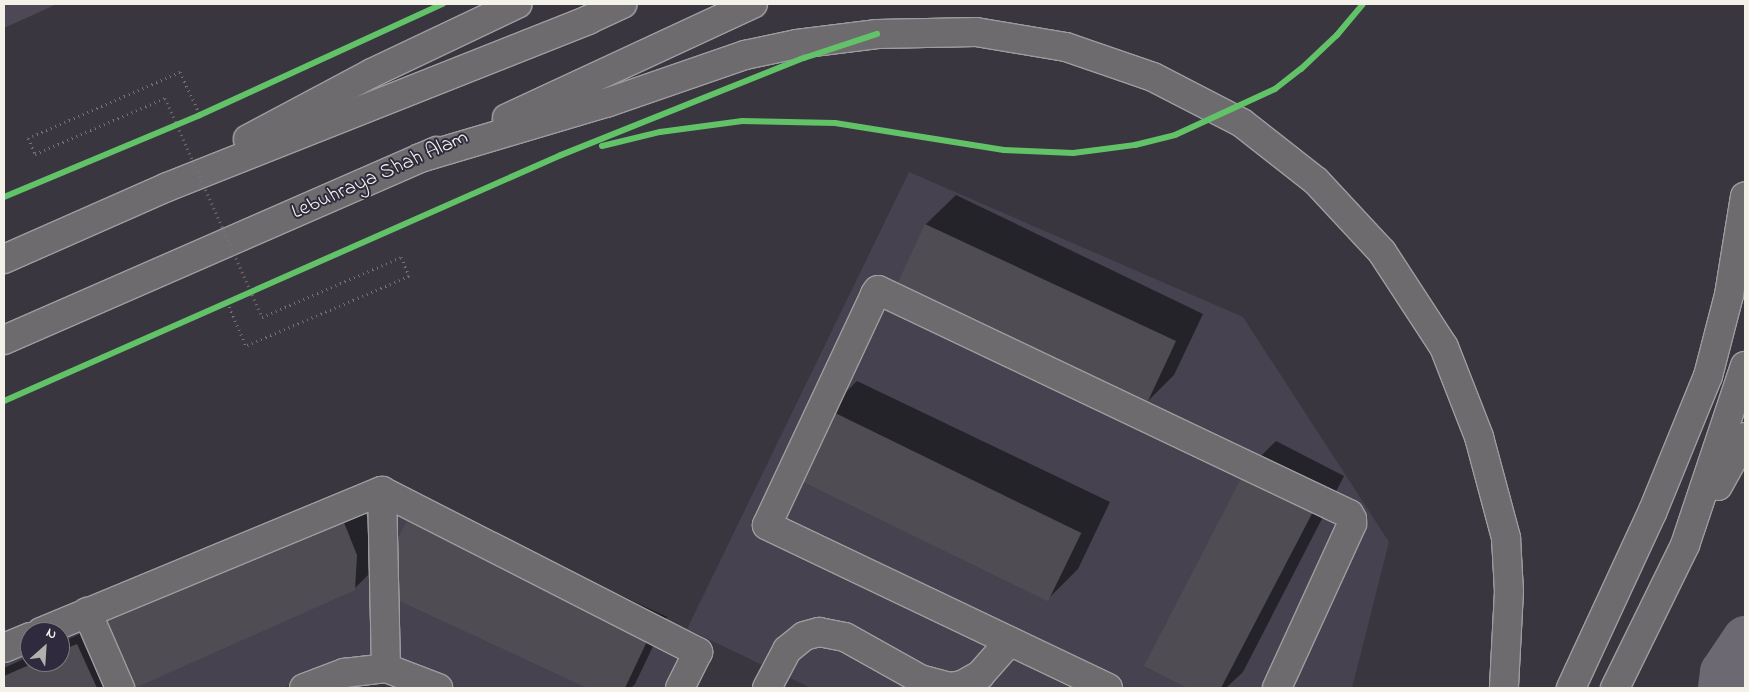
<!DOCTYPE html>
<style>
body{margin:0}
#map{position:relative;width:1749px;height:692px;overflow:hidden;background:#393640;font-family:"Indie Flower",sans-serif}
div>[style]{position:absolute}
.built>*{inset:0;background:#46424f}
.green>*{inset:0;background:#4d4856}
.shadow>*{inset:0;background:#0007}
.river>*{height:46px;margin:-23px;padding:0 23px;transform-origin:23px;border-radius:23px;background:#6d6972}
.building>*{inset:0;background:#4f4d53;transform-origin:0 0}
.path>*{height:3px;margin-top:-1.5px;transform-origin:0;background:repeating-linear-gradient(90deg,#747276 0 1px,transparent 0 5px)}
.roads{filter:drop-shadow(1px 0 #9e9c9f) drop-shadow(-1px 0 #9e9c9f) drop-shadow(0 1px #9e9c9f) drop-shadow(0 -1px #9e9c9f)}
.minor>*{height:28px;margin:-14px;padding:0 14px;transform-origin:14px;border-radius:14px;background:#6d6b6d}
.major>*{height:28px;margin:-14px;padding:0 14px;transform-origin:14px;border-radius:14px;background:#6d6b6d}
.highway>*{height:28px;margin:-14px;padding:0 14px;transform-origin:14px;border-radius:14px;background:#6d6b6d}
.path-bridge>*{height:3px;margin-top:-1.5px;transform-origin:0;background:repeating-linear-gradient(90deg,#747276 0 1px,transparent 0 5px)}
.cycleway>*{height:6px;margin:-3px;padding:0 3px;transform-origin:3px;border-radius:3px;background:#61c268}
span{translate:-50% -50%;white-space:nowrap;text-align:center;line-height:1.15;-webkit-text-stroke:4px #2f2a3d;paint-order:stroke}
.street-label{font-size:21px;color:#f4f1e8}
.frame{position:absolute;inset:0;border:5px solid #f4f1e8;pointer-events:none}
.north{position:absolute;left:20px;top:622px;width:50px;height:50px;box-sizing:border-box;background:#2f2a3d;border:1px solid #7e7a81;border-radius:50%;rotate:26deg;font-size:14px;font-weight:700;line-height:20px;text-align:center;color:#f4f1e8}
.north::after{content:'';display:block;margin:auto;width:18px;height:22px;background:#b3b0ad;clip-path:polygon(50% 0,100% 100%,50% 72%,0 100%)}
</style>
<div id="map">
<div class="built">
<i style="clip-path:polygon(909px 172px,1243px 317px,1389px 542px,1352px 688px,811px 688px,687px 629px)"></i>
<i style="clip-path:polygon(378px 500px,685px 651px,667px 688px,458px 688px,421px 670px,314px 674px,283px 688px,4px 688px,4px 655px,30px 644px,30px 662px,60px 662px,60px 632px)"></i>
</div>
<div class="green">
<i style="clip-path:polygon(4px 4px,57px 4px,4px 28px)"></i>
</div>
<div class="shadow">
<i style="clip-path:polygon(956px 195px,1203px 314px,1174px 375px,1145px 404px,897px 285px,926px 224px)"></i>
<i style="clip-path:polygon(857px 381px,1110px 502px,1078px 569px,1049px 598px,828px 410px)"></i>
<i style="clip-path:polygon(1276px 441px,1344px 476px,1243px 672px,1226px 688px,1190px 688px,1146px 665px,1247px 470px)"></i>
<i style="clip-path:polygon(359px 498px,375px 536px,372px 571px,354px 589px,137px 685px)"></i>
<i style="clip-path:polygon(426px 504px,667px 617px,635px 684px,631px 688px,589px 688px,390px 595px,408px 522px)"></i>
<i style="clip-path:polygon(95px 627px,122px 688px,4px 688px,4px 668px,30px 656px,30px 662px,60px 662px,60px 643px)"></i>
</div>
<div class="river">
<i style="left:1721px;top:688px;width:16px;rotate:-83deg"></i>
<i style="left:1723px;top:672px;width:40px;rotate:-56deg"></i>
</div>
<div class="building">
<i style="left:925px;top:224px;width:277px;height:69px;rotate:25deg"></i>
<i style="left:827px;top:409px;width:283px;height:76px;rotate:26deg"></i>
<i style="clip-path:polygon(1246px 469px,1316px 506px,1221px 688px,1187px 688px,1144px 666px)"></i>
<i style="clip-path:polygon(341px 515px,357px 555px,355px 590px,137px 687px,106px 620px)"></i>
<i style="clip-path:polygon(407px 521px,650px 635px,625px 688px,587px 688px,389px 596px,391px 550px)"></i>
<i style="clip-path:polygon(77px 644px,97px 688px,4px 688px,4px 676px,36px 662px,60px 662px,60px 651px)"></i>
</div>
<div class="path">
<i style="left:180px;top:72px;width:47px;rotate:65.1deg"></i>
<i style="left:227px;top:302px;width:48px;rotate:66.6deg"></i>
</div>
<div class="roads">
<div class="minor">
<i style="left:382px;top:491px;width:177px;rotate:88.7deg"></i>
<i style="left:87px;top:612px;width:83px;rotate:66.5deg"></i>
<i style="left:41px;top:632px;width:369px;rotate:-22.5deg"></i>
<i style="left:382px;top:491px;width:355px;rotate:27deg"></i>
<i style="left:698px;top:652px;width:40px;rotate:116.6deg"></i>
<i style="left:4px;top:648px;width:28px;rotate:-23deg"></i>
<i style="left:304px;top:688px;width:43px;rotate:-20.6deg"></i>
<i style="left:344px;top:673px;width:42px;rotate:-6.8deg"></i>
<i style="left:386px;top:668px;width:56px;rotate:21deg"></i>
<i style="left:767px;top:688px;width:43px;rotate:-62.2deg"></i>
<i style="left:787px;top:650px;width:22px;rotate:-39deg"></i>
<i style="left:804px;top:636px;width:16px;rotate:-15deg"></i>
<i style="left:819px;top:632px;width:26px;rotate:11deg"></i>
<i style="left:845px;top:637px;width:86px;rotate:29.2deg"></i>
<i style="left:920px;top:679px;width:30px;rotate:15deg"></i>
<i style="left:949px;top:687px;width:13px;rotate:-9deg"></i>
<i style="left:962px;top:685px;width:21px;rotate:-29deg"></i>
<i style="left:980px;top:675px;width:45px;rotate:-48.6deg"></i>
<i style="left:1108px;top:688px;width:378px;rotate:-154.5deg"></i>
<i style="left:767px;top:525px;width:255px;rotate:-64.9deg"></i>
<i style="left:875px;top:294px;width:5px;rotate:-53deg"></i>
<i style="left:878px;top:290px;width:522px;rotate:25.44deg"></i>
<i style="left:1349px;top:514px;width:6px;rotate:59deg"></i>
<i style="left:1352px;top:519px;width:5px;rotate:90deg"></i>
<i style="left:1352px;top:524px;width:180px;rotate:114.6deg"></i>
</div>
<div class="major">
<i style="left:1615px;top:688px;width:159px;rotate:-63.9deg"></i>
</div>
<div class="highway">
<i style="left:507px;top:118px;width:271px;rotate:-24.9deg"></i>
<i style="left:248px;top:139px;width:140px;rotate:-28deg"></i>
<i style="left:372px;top:73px;width:161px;rotate:-25.4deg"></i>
<i style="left:420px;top:158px;width:194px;rotate:-16.5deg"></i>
<i style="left:606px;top:103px;width:147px;rotate:-19.1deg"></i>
<i style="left:745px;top:55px;width:53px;rotate:-11.9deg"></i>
<i style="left:797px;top:44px;width:81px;rotate:-7.1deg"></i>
<i style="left:877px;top:34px;width:99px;rotate:-1.2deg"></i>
<i style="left:976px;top:32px;width:91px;rotate:9.5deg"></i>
<i style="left:1066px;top:47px;width:92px;rotate:19deg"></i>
<i style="left:1153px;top:77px;width:100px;rotate:27.3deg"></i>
<i style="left:1242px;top:123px;width:94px;rotate:38.1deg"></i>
<i style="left:1316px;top:181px;width:97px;rotate:47.1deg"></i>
<i style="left:1382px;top:252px;width:113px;rotate:56.9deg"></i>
<i style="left:1444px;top:347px;width:97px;rotate:68.7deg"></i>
<i style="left:1479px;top:437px;width:105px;rotate:75deg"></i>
<i style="left:1506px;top:538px;width:53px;rotate:86.8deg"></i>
<i style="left:1509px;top:591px;width:97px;rotate:93deg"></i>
<i style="left:4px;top:259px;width:178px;rotate:-23.8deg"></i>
<i style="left:167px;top:187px;width:453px;rotate:-21.6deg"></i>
<i style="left:588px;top:20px;width:38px;rotate:-25deg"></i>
<i style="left:4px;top:340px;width:472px;rotate:-23.6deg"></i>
<i style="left:1718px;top:486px;width:56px;rotate:-61.1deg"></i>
<i style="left:1685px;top:545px;width:189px;rotate:-71.5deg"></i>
<i style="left:1571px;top:688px;width:193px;rotate:-65.2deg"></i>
<i style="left:1652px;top:513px;width:148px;rotate:-67.8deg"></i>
<i style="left:1708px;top:376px;width:84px;rotate:-75.5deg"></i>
<i style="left:1729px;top:295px;width:100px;rotate:-80.8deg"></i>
</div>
</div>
<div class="path-bridge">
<i style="left:180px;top:72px;width:166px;rotate:156.5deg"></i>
<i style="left:28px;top:138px;width:17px;rotate:66deg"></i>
<i style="left:35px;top:154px;width:142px;rotate:-23.3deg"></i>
<i style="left:165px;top:98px;width:240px;rotate:66.1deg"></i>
<i style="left:262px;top:317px;width:151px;rotate:-23.3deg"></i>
<i style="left:401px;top:257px;width:21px;rotate:67deg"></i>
<i style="left:409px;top:276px;width:177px;rotate:156.8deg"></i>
</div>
<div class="cycleway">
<i style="left:602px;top:146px;width:60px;rotate:-13.6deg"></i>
<i style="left:660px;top:132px;width:83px;rotate:-7.6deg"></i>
<i style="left:742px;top:121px;width:93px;rotate:1.2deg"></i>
<i style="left:835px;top:123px;width:171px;rotate:9.1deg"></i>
<i style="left:1004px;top:150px;width:69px;rotate:2.5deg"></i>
<i style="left:1073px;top:153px;width:63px;rotate:-7.4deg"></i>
<i style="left:1135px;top:145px;width:41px;rotate:-14deg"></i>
<i style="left:1175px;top:135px;width:110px;rotate:-24.7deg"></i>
<i style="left:1275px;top:89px;width:33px;rotate:-38deg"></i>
<i style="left:1301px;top:69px;width:50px;rotate:-43.4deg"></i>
<i style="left:1337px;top:35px;width:40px;rotate:-50deg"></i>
<i style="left:4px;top:197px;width:212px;rotate:-22.7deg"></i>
<i style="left:200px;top:115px;width:267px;rotate:-24.6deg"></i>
<i style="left:4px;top:401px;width:609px;rotate:-23.83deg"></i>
<i style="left:561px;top:155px;width:262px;rotate:-21.8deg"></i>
<i style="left:804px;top:58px;width:77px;rotate:-18.2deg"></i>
</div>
<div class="street-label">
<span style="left:380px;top:175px;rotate:-24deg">Lebuhraya Shah Alam</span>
</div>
<div class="frame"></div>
<div class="north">N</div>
</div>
